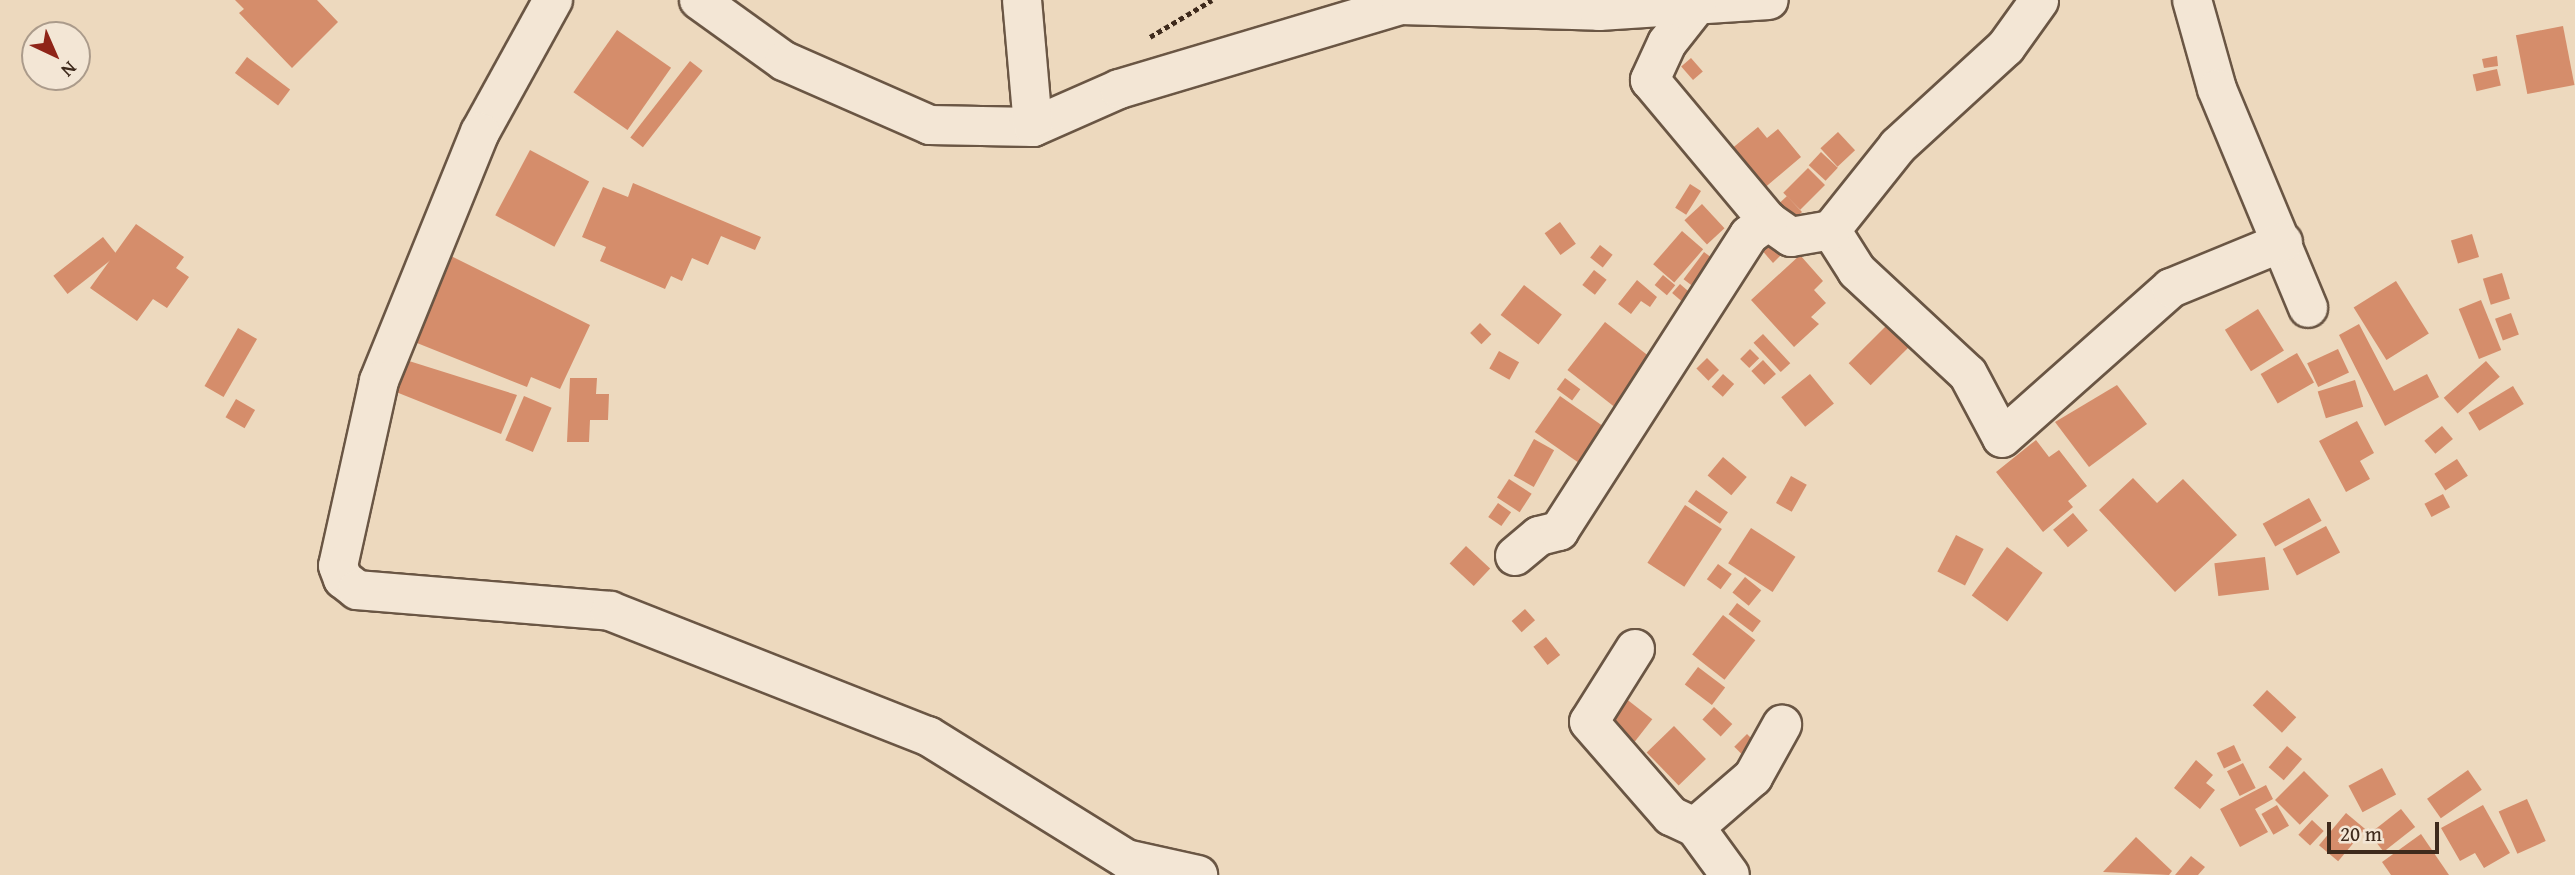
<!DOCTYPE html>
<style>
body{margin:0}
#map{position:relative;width:2575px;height:875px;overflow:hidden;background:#edd9be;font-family:"Gentium Book Plus",serif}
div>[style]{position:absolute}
.building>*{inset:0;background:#d58d6b;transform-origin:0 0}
.path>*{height:4.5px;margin-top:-2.25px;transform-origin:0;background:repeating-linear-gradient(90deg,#3e2a1c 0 5px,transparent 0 8.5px)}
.roads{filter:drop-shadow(2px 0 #6a5644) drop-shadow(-2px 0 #6a5644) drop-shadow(0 2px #6a5644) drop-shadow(0 -2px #6a5644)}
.street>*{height:38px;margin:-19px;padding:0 19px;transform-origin:19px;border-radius:19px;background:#f3e6d5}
span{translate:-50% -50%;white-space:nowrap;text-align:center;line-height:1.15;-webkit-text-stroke:5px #f3e6d5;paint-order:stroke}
.north{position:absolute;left:21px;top:21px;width:70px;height:70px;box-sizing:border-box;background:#f3e6d5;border:2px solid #ab9b8b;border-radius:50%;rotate:136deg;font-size:19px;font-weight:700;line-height:28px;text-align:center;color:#3e2a1c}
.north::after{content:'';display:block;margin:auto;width:24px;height:32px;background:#8f2418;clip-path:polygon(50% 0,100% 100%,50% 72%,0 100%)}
.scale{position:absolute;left:2327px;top:822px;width:112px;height:32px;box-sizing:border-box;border:4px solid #3e2a1c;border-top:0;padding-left:9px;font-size:21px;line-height:24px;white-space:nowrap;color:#3e2a1c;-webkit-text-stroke:5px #f3e6d5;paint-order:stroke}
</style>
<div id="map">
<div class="building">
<i style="clip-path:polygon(235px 0,317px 0,338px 22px,292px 68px,239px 13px,244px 9px)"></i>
<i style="left:2563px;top:26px;width:60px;height:48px;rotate:79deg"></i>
<i style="left:617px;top:30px;width:66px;height:76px;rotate:35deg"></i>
<i style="clip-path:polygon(2497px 56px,2498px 66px,2484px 68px,2482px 59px)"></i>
<i style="left:247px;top:57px;width:54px;height:20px;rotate:37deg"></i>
<i style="left:1691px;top:58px;width:18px;height:13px;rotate:49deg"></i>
<i style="left:690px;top:61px;width:16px;height:97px;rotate:38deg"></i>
<i style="left:2497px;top:69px;width:17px;height:25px;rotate:77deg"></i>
<i style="clip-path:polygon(1758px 127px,1767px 138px,1778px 129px,1801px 157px,1756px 195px,1724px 155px)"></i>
<i style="left:1838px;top:132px;width:25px;height:24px;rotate:47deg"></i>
<i style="left:530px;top:150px;width:67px;height:74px;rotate:28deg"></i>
<i style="left:1821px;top:152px;width:23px;height:18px;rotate:43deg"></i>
<i style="left:1808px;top:168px;width:24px;height:35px;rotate:45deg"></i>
<i style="clip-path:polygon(633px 183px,761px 237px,755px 250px,721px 236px,708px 265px,692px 258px,682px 281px,671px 276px,665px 289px,600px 261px,606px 247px,582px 237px,603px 187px,628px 197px)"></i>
<i style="left:1690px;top:184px;width:13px;height:28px;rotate:32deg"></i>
<i style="left:1787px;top:196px;width:22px;height:21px;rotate:47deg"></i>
<i style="left:1702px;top:204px;width:33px;height:24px;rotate:47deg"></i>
<i style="left:1560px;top:222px;width:27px;height:19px;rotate:54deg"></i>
<i style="clip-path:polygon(136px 224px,184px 257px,176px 268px,189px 277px,167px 308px,153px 299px,137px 321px,90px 288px)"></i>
<i style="left:1682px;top:231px;width:28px;height:44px;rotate:41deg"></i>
<i style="left:2472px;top:234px;width:24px;height:22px;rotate:73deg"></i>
<i style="left:103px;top:237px;width:23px;height:63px;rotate:52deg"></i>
<i style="clip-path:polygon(1753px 240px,1789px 247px,1773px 263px)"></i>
<i style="left:1600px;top:245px;width:16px;height:16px;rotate:38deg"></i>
<i style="left:1704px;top:252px;width:25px;height:34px;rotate:37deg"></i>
<i style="clip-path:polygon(1800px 255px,1823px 281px,1814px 290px,1826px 303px,1811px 317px,1819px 324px,1794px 347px,1751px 300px)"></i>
<i style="clip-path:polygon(451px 256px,590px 325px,560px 389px,531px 377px,527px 387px,412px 341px)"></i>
<i style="left:1594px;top:270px;width:16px;height:19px;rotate:38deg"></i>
<i style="left:2502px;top:273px;width:27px;height:20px;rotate:73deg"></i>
<i style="left:1663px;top:275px;width:16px;height:13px;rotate:40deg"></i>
<i style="clip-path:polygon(1637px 280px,1657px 297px,1650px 307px,1641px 301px,1631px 314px,1618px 304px)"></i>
<i style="left:2396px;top:281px;width:62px;height:50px;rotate:58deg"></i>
<i style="left:1680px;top:284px;width:21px;height:12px;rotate:41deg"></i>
<i style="left:1524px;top:285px;width:48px;height:38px;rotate:38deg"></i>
<i style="left:2481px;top:300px;width:54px;height:24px;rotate:68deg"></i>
<i style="left:2258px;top:309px;width:49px;height:39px;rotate:58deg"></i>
<i style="left:2511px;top:313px;width:23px;height:17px;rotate:70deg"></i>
<i style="left:1605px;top:322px;width:68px;height:61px;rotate:38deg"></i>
<i style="left:1480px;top:323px;width:16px;height:14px;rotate:45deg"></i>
<i style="left:1889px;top:323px;width:31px;height:57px;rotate:45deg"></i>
<i style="clip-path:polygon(2359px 324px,2394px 391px,2427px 374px,2439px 397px,2385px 426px,2339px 335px)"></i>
<i style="left:238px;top:328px;width:22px;height:67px;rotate:30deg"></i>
<i style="left:1763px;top:334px;width:40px;height:13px;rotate:47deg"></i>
<i style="left:1750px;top:349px;width:13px;height:14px;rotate:45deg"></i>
<i style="left:2338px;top:349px;width:26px;height:34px;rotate:65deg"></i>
<i style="left:1499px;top:351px;width:23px;height:20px;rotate:29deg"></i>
<i style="left:2297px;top:353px;width:34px;height:42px;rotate:60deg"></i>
<i style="left:1707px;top:358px;width:17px;height:15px;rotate:45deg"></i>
<i style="left:1763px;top:360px;width:19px;height:16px;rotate:47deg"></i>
<i style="clip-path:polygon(409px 361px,517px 395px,501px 434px,396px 392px)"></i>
<i style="left:2486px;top:361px;width:21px;height:56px;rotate:49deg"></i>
<i style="left:1723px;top:374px;width:15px;height:17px;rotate:42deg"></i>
<i style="left:1810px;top:374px;width:38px;height:37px;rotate:51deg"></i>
<i style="clip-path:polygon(570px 378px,597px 378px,596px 394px,609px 394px,608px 420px,590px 420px,589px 442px,567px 442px)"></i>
<i style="left:1565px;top:378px;width:19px;height:14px;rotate:36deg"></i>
<i style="left:2355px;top:380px;width:28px;height:39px;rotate:73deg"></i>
<i style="clip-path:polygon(2117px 385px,2147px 424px,2089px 467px,2055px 422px)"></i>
<i style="left:2513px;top:386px;width:21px;height:52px;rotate:59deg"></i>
<i style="left:524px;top:396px;width:30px;height:48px;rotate:23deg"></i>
<i style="left:1560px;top:396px;width:61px;height:44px;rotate:35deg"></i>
<i style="left:236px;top:399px;width:22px;height:21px;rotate:30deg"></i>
<i style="clip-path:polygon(2357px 421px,2374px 453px,2360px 461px,2370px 479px,2346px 492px,2319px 441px)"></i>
<i style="left:2442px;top:426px;width:17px;height:23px;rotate:50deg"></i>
<i style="left:1534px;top:439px;width:23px;height:42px;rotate:29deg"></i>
<i style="clip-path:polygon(2036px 440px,2049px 457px,2059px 450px,2087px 486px,2068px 501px,2073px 507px,2043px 532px,1996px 472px)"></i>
<i style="left:1723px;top:457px;width:31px;height:24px;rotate:40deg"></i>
<i style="left:2457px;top:459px;width:20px;height:27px;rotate:57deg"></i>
<i style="left:1791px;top:476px;width:18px;height:31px;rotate:29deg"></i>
<i style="clip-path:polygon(2133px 478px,2157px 503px,2183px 479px,2237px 535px,2175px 592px,2099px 510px)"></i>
<i style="left:1509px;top:479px;width:27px;height:22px;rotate:33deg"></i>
<i style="left:1696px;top:490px;width:39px;height:14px;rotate:35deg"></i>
<i style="left:2443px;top:494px;width:15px;height:21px;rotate:62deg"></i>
<i style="left:2309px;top:498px;width:26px;height:53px;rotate:61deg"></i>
<i style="left:1498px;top:503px;width:16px;height:17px;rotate:35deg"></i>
<i style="left:1685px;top:505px;width:44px;height:69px;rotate:33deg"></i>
<i style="left:2073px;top:513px;width:23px;height:26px;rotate:50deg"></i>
<i style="left:2326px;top:526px;width:30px;height:49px;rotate:62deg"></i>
<i style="left:1751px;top:528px;width:53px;height:42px;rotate:33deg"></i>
<i style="left:1956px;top:535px;width:31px;height:41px;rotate:27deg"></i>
<i style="left:1466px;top:546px;width:33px;height:24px;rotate:43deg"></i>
<i style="left:2007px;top:547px;width:44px;height:60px;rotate:36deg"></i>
<i style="left:2265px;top:557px;width:33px;height:51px;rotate:83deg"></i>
<i style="left:1718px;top:564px;width:17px;height:19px;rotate:36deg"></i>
<i style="left:1745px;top:577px;width:21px;height:20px;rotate:39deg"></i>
<i style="left:1737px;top:603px;width:30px;height:14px;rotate:37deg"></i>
<i style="left:1525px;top:609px;width:15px;height:18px;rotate:48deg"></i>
<i style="left:1723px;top:615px;width:41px;height:50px;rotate:38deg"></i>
<i style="left:1546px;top:637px;width:23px;height:16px;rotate:52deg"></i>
<i style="left:1698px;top:667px;width:34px;height:22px;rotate:37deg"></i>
<i style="left:2267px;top:690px;width:40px;height:21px;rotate:43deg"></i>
<i style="left:1620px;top:694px;width:41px;height:36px;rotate:38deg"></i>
<i style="left:1714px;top:707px;width:25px;height:17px;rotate:43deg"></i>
<i style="left:1674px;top:726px;width:46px;height:38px;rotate:46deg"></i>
<i style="left:1747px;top:734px;width:16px;height:18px;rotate:45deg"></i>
<i style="left:2234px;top:745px;width:17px;height:19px;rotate:65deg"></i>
<i style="left:2287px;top:746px;width:20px;height:28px;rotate:41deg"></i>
<i style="clip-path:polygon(2196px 760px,2213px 775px,2206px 783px,2215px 790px,2200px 809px,2174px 788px)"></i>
<i style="left:2243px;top:763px;width:28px;height:18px;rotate:63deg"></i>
<i style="left:2382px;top:768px;width:30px;height:38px;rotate:62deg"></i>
<i style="left:2468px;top:770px;width:24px;height:50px;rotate:55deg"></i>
<i style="left:2304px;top:771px;width:35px;height:41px;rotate:45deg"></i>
<i style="clip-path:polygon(2266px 785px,2273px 799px,2255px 809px,2268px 832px,2240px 847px,2220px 809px)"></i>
<i style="left:2527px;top:799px;width:46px;height:31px;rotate:66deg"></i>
<i style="left:2277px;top:805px;width:24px;height:18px;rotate:60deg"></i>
<i style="clip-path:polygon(2483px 805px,2510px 853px,2484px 868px,2475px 853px,2460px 861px,2441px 828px)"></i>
<i style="left:2401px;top:809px;width:23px;height:40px;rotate:52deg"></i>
<i style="left:2346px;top:813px;width:25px;height:42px;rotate:40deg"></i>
<i style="left:2312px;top:820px;width:16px;height:20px;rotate:43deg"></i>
<i style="clip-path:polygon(2421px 834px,2449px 875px,2391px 875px,2382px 862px)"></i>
<i style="clip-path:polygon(2136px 837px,2172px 871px,2169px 875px,2103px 872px)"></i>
<i style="clip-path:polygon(2191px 856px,2205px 867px,2198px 875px,2175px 875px)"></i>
</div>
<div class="path">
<i style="left:1150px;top:37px;width:72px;rotate:-30.8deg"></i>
</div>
<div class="roads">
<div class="street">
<i style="left:553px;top:0;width:151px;rotate:118.9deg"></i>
<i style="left:480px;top:132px;width:269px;rotate:112.1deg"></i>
<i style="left:379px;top:381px;width:189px;rotate:102.5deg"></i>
<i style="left:338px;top:566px;width:14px;rotate:69deg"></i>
<i style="left:343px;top:579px;width:18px;rotate:38deg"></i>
<i style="left:357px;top:590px;width:254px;rotate:4.7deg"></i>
<i style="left:610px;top:611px;width:342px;rotate:21.5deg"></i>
<i style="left:928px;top:736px;width:233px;rotate:31.8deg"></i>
<i style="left:1126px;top:859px;width:74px;rotate:12.5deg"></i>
<i style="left:699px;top:0;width:105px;rotate:35.7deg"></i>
<i style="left:784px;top:61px;width:159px;rotate:23.7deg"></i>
<i style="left:930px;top:125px;width:103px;rotate:1.1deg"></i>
<i style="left:1033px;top:127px;width:94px;rotate:-23.8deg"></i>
<i style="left:1119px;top:89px;width:294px;rotate:-16.6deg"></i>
<i style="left:1401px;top:5px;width:198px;rotate:1.7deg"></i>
<i style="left:1599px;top:11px;width:170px;rotate:-3.7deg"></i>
<i style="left:1022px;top:0;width:127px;rotate:85deg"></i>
<i style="left:2192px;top:0;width:92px;rotate:74.3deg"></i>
<i style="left:2217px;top:89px;width:237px;rotate:67.4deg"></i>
<i style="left:2039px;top:1px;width:57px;rotate:125.7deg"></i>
<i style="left:2006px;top:47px;width:147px;rotate:137.5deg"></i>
<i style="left:1898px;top:146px;width:107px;rotate:128.6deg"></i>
<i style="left:1831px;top:230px;width:49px;rotate:57.6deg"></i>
<i style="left:1857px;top:271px;width:151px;rotate:42.9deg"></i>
<i style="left:1968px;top:374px;width:72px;rotate:62deg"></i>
<i style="left:2002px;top:438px;width:226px;rotate:-41.6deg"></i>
<i style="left:2171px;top:288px;width:121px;rotate:-22.3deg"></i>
<i style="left:1697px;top:5px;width:48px;rotate:128.3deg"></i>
<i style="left:1667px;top:43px;width:41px;rotate:114.7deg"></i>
<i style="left:1650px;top:80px;width:184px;rotate:50.1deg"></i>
<i style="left:1768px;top:221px;width:28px;rotate:35deg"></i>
<i style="left:1791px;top:237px;width:41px;rotate:-9.9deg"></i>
<i style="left:1515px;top:556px;width:31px;rotate:-40deg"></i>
<i style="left:1539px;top:536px;width:21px;rotate:-14deg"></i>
<i style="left:1559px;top:531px;width:352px;rotate:-57.3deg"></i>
<i style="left:1749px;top:235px;width:24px;rotate:-36deg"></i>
<i style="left:1635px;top:649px;width:86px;rotate:122.2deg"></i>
<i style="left:1589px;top:722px;width:125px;rotate:48.9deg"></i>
<i style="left:1671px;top:816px;width:26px;rotate:25deg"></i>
<i style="left:1695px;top:827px;width:77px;rotate:-40.8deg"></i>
<i style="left:1753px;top:777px;width:60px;rotate:-60.9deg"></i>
<i style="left:1695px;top:827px;width:59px;rotate:53.9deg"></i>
</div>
</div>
<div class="north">N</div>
<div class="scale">20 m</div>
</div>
